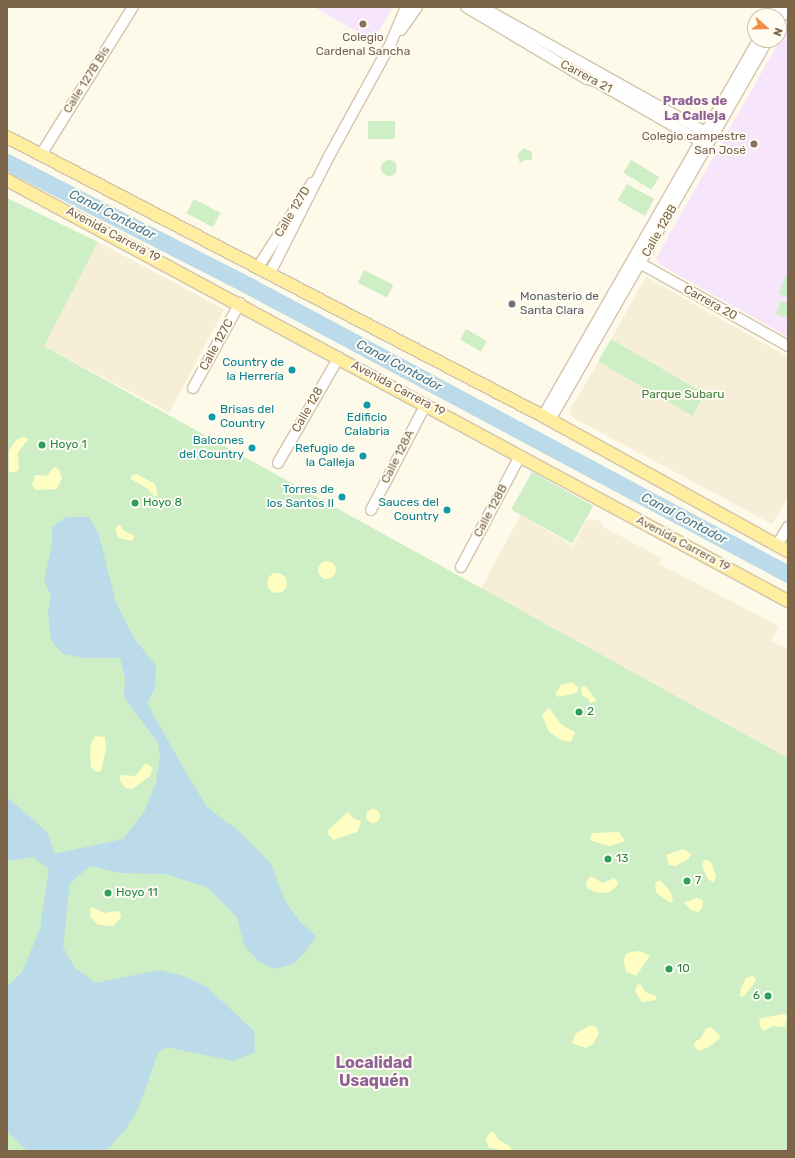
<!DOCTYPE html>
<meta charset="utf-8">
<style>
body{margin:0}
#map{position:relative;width:795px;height:1158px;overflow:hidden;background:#fefae9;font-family:Rubik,sans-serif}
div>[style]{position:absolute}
.residential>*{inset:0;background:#f6eed6;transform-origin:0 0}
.education>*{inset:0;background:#f7e5fb}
.green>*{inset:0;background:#ceeec5;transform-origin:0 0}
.round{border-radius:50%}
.sand>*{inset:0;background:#fffec2}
.water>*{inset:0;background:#bbdaea}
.river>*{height:17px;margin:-8.5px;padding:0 8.5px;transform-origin:8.5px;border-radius:8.5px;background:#bbdaea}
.roads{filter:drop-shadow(1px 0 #d2c4ad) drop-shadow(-1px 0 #d2c4ad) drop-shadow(0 1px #d2c4ad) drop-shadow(0 -1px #d2c4ad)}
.minor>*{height:10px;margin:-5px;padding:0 5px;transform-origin:5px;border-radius:5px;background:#fff}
.major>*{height:12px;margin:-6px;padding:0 6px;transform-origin:6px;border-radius:6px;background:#ffee9f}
.dots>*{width:11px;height:11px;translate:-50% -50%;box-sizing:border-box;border:2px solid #fffcf1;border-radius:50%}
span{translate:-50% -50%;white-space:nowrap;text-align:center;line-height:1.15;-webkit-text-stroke:4px #fffcf1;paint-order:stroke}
.education-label{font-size:12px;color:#785e54}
.right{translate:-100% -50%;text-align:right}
.street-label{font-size:12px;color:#7c6549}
.worship-label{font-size:12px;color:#5b616d}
.left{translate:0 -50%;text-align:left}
.culture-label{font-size:12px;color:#0d838f}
.park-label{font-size:12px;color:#468240}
.leisure-label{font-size:12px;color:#27864d}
.neighbourhood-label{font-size:13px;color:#906297;font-weight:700}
.water-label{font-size:13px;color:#437998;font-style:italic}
.district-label{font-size:16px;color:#906297;font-weight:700}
.frame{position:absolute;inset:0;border:8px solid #7c6549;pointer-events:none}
.north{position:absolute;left:747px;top:8px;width:40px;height:40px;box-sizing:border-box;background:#fffcf1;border:1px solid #cbc0ae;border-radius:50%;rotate:110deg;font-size:11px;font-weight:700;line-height:16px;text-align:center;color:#7c6549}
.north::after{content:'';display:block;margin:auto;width:14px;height:18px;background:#f08e45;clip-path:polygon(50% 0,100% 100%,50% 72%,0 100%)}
</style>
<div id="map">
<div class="residential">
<i style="left:98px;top:242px;width:143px;height:117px;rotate:28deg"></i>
<i style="clip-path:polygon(646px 277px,788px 357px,788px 498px,772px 524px,572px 417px,569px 412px,598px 362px,693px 416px,706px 393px,611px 339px)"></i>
<i style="clip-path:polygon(521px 515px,573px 546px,587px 519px,598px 520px,605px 528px,662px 558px,659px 564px,779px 626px,771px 641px,788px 649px,788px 758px,481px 588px)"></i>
</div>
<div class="education">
<i style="clip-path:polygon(314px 7px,393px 7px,373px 41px)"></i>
<i style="clip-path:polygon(788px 26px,788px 337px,659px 264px,656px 258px)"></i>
</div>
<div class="green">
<i style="left:368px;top:121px;width:27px;height:18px"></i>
<i style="clip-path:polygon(524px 148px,532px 152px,532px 160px,525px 160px,520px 163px,517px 155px)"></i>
<i style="left:631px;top:160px;width:33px;height:15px;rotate:31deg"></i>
<i class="round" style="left:381px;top:160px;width:16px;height:16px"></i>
<i style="left:627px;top:184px;width:31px;height:19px;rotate:29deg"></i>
<i style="clip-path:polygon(7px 198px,98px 242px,44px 346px,788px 758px,788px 1151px,7px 1151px)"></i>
<i style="left:194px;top:199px;width:30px;height:16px;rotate:28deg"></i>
<i style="left:364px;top:270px;width:33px;height:14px;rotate:27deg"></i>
<i style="clip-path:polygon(786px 275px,788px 276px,788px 297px,779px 294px)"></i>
<i style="clip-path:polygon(781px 301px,788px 303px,788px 318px,776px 314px)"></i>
<i style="left:466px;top:329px;width:24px;height:12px;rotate:30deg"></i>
<i style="left:611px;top:339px;width:109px;height:26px;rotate:30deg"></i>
<i style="left:532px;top:472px;width:70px;height:43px;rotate:29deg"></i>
</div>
<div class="sand">
<i style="clip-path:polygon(23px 437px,28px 439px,18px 453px,19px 468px,16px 472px,9px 472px,9px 451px,16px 440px)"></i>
<i style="clip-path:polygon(54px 467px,59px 469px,62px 478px,57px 489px,36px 490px,32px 485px,35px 475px,47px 476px)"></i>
<i style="clip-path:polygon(137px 474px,155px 484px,158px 495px,154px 497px,148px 489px,131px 479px,131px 475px)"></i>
<i style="clip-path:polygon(119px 524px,124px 531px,135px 536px,132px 541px,119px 538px,115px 530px)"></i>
<i class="round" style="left:318px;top:561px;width:18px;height:18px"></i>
<i class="round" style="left:267px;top:573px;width:20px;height:20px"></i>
<i style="clip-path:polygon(572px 682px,579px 688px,576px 693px,559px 697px,555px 694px,561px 685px)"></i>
<i style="clip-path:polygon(581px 686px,586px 687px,597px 701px,590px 703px,588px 698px,582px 696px)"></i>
<i style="clip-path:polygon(549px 708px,562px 725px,575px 732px,571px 742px,563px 741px,549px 732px,542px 715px)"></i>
<i style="clip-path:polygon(95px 736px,105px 737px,106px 750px,101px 771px,96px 772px,91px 767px,90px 752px,91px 744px)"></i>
<i style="clip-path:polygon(146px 763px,153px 768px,150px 776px,132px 789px,125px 788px,120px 780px,120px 775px,135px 776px)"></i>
<i class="round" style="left:366px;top:809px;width:14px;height:14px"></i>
<i style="clip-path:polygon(348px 812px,354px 819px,359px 820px,361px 823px,357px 832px,333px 840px,328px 834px,328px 830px)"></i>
<i style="clip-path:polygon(619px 832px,625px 841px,613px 845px,609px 846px,590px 840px,592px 833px)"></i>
<i style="clip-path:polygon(683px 849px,691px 854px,689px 859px,675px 866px,669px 865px,666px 855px)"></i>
<i style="clip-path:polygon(704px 860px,708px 860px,712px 864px,716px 876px,714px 883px,707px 878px,702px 865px)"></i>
<i style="clip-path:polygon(590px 876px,603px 883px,614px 878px,618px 882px,617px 886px,608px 893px,595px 892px,587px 888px,586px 884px)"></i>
<i style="clip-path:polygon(660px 880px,670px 891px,673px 900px,671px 903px,656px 893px,655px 883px)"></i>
<i style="clip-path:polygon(696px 898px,703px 900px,702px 908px,698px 912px,691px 910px,684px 903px)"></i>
<i style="clip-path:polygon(91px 907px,104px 913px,117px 911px,120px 912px,121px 918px,113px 926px,98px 925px,90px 917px)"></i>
<i style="clip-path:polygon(640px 951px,650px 956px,636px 976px,626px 972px,624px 962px,625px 955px,630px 952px)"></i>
<i style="clip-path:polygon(752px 976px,756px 979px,755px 982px,744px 996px,740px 997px,741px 988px,746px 978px)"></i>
<i style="clip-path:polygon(638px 984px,641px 985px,645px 992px,656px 996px,656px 1000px,642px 1002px,635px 991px)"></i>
<i style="clip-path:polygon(784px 1014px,787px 1016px,785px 1027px,773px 1026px,764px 1031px,761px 1028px,759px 1020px,762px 1018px)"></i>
<i style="clip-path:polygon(589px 1026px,595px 1026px,599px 1033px,593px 1044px,586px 1048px,572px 1043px,575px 1034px)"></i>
<i style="clip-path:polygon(711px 1027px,721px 1037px,709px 1047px,699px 1051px,694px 1046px,695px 1042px,701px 1038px,706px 1028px)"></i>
<i style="clip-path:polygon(493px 1131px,499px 1140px,511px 1147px,510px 1151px,489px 1148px,486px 1140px,488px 1134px)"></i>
</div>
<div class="water">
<i style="clip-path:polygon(67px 517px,89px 517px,99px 535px,116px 603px,134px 638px,156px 666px,155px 688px,147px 703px,188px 776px,207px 807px,240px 832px,272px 865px,284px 899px,300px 922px,316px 936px,306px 951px,293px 964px,275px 969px,259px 962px,244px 945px,237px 917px,207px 887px,165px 874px,121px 873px,90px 866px,70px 883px,63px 947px,75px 968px,96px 983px,159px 970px,183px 976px,207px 987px,254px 1031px,255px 1052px,233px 1061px,167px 1047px,158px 1053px,138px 1109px,126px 1129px,111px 1146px,103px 1151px,28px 1151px,7px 1132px,7px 987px,22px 972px,40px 929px,49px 869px,33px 857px,7px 861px,7px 797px,48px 833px,54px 854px,123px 839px,144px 812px,156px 783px,160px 756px,158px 743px,124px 697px,125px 678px,120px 658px,84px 658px,63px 654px,51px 640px,48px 612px,51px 595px,44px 581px,52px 545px,52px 527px)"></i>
</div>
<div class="river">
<i style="left:7px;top:162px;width:276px;rotate:27.1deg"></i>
<i style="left:253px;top:288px;width:607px;rotate:28.13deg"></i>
</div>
<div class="roads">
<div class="minor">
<i style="left:466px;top:7px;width:141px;rotate:30.8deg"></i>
<i style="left:587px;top:79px;width:8px;rotate:14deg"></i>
<i style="left:595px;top:81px;width:127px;rotate:29.8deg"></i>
<i style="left:482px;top:7px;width:261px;rotate:29.3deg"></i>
<i style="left:772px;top:16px;width:10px;rotate:-61deg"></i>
<i style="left:779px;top:21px;width:16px;rotate:-60deg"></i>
<i style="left:401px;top:30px;width:28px;rotate:-55deg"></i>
<i style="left:42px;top:153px;width:172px;rotate:-58.1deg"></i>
<i style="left:636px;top:261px;width:174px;rotate:29.2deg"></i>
<i style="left:258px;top:267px;width:100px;rotate:-57.3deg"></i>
<i style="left:270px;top:273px;width:129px;rotate:-63.2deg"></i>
<i style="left:328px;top:158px;width:129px;rotate:-61.2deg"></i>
<i style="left:390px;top:45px;width:41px;rotate:-67.2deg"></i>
<i style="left:193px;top:388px;width:97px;rotate:-61.1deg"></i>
<i style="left:543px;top:416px;width:433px;rotate:-60.2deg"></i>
<i style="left:550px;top:420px;width:438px;rotate:-60.2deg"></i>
<i style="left:278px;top:463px;width:122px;rotate:-60.1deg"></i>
<i style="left:371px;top:510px;width:119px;rotate:-62.6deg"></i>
<i style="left:777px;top:545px;width:21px;rotate:-59deg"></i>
<i style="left:461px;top:567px;width:126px;rotate:-62deg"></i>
</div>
<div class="major">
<i style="left:7px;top:137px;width:604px;rotate:27.5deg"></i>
<i style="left:543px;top:416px;width:280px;rotate:28.9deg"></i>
<i style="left:7px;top:180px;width:887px;rotate:28.33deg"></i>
</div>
</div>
<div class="dots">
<i style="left:363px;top:24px;background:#8d6e63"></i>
<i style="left:754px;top:144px;background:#8d6e63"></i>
<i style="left:512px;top:304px;background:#6b7280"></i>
<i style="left:292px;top:370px;background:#0f9aa8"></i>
<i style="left:367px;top:405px;background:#0f9aa8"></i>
<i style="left:212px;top:417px;background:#0f9aa8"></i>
<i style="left:42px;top:445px;background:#2e9e5b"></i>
<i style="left:252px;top:448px;background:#0f9aa8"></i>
<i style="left:363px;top:456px;background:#0f9aa8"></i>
<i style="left:342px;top:497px;background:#0f9aa8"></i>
<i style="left:135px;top:503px;background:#2e9e5b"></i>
<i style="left:447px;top:510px;background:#0f9aa8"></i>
<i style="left:579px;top:712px;background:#2e9e5b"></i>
<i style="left:608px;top:859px;background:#2e9e5b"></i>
<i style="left:687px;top:881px;background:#2e9e5b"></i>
<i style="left:108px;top:893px;background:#2e9e5b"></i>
<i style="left:669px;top:969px;background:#2e9e5b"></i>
<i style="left:768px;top:996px;background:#2e9e5b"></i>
</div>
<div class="education-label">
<span style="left:363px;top:45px">Colegio<br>Cardenal Sancha</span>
<span class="right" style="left:746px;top:144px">Colegio campestre<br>San José</span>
</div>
<div class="street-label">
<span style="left:586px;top:77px;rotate:28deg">Carrera 21</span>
<span style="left:87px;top:80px;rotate:-58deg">Calle 127B Bis</span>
<span style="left:293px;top:212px;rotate:-59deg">Calle 127D</span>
<span style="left:660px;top:231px;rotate:-60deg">Calle 128B</span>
<span style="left:113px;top:235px;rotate:28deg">Avenida Carrera 19</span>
<span style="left:710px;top:303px;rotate:29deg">Carrera 20</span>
<span style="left:217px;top:345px;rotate:-61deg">Calle 127C</span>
<span style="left:398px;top:389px;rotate:28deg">Avenida Carrera 19</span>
<span style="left:308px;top:410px;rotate:-60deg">Calle 128</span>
<span style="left:398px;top:457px;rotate:-63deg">Calle 128A</span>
<span style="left:491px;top:511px;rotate:-62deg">Calle 128B</span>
<span style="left:683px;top:544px;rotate:28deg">Avenida Carrera 19</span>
</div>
<div class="worship-label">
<span class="left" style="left:520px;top:304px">Monasterio de<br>Santa Clara</span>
</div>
<div class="culture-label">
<span class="right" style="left:284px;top:370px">Country de<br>la Herrería</span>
<span class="left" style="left:220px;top:417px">Brisas del<br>Country</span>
<span style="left:367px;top:425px">Edificio<br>Calabria</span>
<span class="right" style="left:244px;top:448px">Balcones<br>del Country</span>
<span class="right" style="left:355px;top:456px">Refugio de<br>la Calleja</span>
<span class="right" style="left:334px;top:497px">Torres de<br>los Santos II</span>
<span class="right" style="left:439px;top:510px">Sauces del<br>Country</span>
</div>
<div class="park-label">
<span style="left:683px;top:395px">Parque Subaru</span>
</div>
<div class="leisure-label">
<span class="left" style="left:50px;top:445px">Hoyo 1</span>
<span class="left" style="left:143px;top:503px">Hoyo 8</span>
<span class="left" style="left:587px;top:712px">2</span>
<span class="left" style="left:616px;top:859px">13</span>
<span class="left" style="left:695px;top:881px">7</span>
<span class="left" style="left:116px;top:893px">Hoyo 11</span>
<span class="left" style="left:677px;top:969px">10</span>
<span class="right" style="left:760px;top:996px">6</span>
</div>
<div class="neighbourhood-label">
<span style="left:695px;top:109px">Prados de<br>La Calleja</span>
</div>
<div class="water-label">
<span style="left:112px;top:215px;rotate:27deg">Canal Contador</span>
<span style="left:399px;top:366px;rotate:28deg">Canal Contador</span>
<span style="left:684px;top:519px;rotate:28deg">Canal Contador</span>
</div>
<div class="district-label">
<span style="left:374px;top:1072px">Localidad<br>Usaquén</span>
</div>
<div class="frame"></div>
<div class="north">N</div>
</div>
